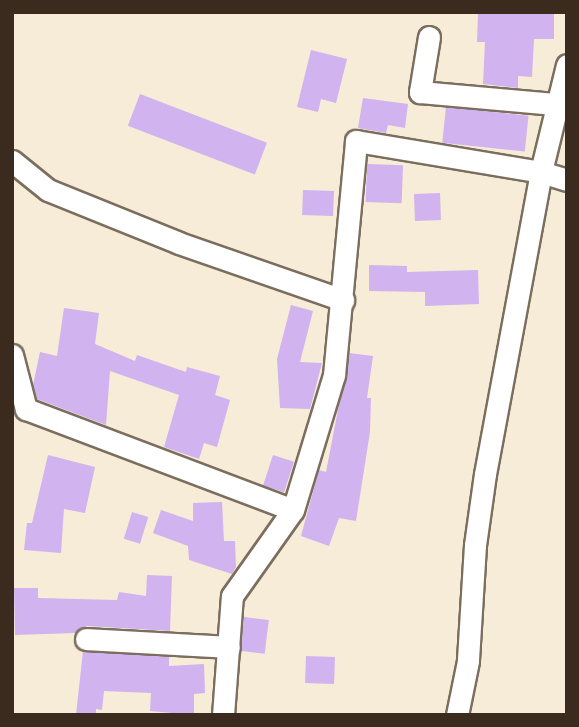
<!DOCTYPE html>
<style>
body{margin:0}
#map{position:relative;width:579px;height:727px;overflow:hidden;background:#f6ecd7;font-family:Mali,sans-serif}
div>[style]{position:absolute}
.building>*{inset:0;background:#d0b3ef;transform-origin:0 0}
.roads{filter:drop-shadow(2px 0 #7c6e5f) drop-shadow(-2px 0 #7c6e5f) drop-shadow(0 2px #7c6e5f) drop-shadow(0 -2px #7c6e5f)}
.minor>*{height:21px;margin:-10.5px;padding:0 10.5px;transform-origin:10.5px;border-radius:10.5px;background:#fff}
span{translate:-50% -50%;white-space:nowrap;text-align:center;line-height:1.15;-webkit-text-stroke:5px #fbf7ec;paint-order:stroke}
.frame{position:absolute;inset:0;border:14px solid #3b2a1e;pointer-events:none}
</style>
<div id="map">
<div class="building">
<i style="clip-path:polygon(554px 12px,554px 39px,534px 39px,532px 77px,518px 76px,518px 88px,483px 84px,485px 42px,477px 42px,478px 13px)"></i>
<i style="clip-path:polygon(311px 50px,347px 59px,336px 103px,321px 99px,318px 112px,297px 107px)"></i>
<i style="left:140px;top:94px;width:136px;height:34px;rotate:21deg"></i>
<i style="clip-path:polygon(363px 98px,408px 104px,405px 128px,388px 125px,386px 133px,358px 128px)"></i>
<i style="left:446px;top:107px;width:83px;height:36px;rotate:6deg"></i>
<i style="left:367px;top:164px;width:36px;height:38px;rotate:2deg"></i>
<i style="left:303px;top:190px;width:31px;height:25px;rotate:2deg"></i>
<i style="left:440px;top:193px;width:27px;height:26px;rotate:88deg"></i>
<i style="clip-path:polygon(369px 265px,407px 266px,407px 272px,478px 270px,479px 304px,425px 306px,425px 292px,369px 291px)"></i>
<i style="clip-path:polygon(291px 305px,313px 311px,300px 362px,322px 363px,310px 409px,280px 408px,277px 359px)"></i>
<i style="clip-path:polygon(64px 308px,99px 313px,95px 344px,135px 361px,137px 355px,186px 372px,187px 367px,220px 376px,215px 395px,230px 400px,217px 447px,204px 443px,199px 459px,164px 447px,179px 395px,110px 371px,106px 425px,37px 399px,33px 385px,40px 352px,57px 356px)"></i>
<i style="clip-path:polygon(349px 353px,373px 356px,367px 398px,371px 398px,370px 432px,356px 521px,339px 518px,329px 546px,301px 536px,319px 470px,326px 472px)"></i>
<i style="clip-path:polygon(48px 455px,95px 467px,85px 513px,64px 509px,61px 553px,24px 550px,27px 523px,32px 523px)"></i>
<i style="left:273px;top:455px;width:22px;height:32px;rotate:18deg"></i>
<i style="clip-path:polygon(222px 502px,224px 541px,235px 541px,236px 567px,232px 574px,189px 560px,188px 546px,153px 533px,161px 510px,193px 521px,193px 503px)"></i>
<i style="left:132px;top:512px;width:17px;height:28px;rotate:17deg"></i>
<i style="clip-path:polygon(147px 575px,172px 576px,170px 631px,87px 626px,75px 633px,15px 635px,14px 588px,38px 588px,38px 598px,117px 600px,119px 592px,146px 596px)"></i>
<i style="left:244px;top:617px;width:25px;height:34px;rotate:7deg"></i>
<i style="clip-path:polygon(83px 651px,169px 657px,169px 666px,204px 664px,205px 693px,194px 694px,194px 715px,150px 711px,151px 693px,104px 691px,102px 710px,96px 709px,96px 715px,76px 715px)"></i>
<i style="left:306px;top:656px;width:29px;height:27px;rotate:2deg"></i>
</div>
<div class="roads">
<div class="minor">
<i style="left:429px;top:37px;width:56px;rotate:99.3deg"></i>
<i style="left:420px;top:92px;width:135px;rotate:5.1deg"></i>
<i style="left:567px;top:65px;width:110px;rotate:103.7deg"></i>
<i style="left:541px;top:172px;width:27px;rotate:17deg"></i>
<i style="left:12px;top:161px;width:46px;rotate:38.9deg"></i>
<i style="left:48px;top:190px;width:141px;rotate:22deg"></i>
<i style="left:179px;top:243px;width:174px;rotate:19.2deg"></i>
<i style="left:12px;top:355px;width:56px;rotate:75.5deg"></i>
<i style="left:26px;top:409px;width:285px;rotate:20.7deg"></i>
<i style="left:86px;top:639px;width:143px;rotate:3.2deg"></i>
<i style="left:223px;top:715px;width:119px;rotate:-85.7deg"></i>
<i style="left:232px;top:596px;width:105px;rotate:-54.7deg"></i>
<i style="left:293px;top:510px;width:141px;rotate:-73.1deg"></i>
<i style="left:334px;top:375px;width:235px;rotate:-84.6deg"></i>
<i style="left:356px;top:141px;width:188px;rotate:9.5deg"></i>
<i style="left:541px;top:172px;width:307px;rotate:100.5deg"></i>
<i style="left:485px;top:474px;width:72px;rotate:98deg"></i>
<i style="left:475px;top:545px;width:116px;rotate:93.5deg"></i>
<i style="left:468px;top:661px;width:55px;rotate:101.5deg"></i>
</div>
</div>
<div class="frame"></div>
</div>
